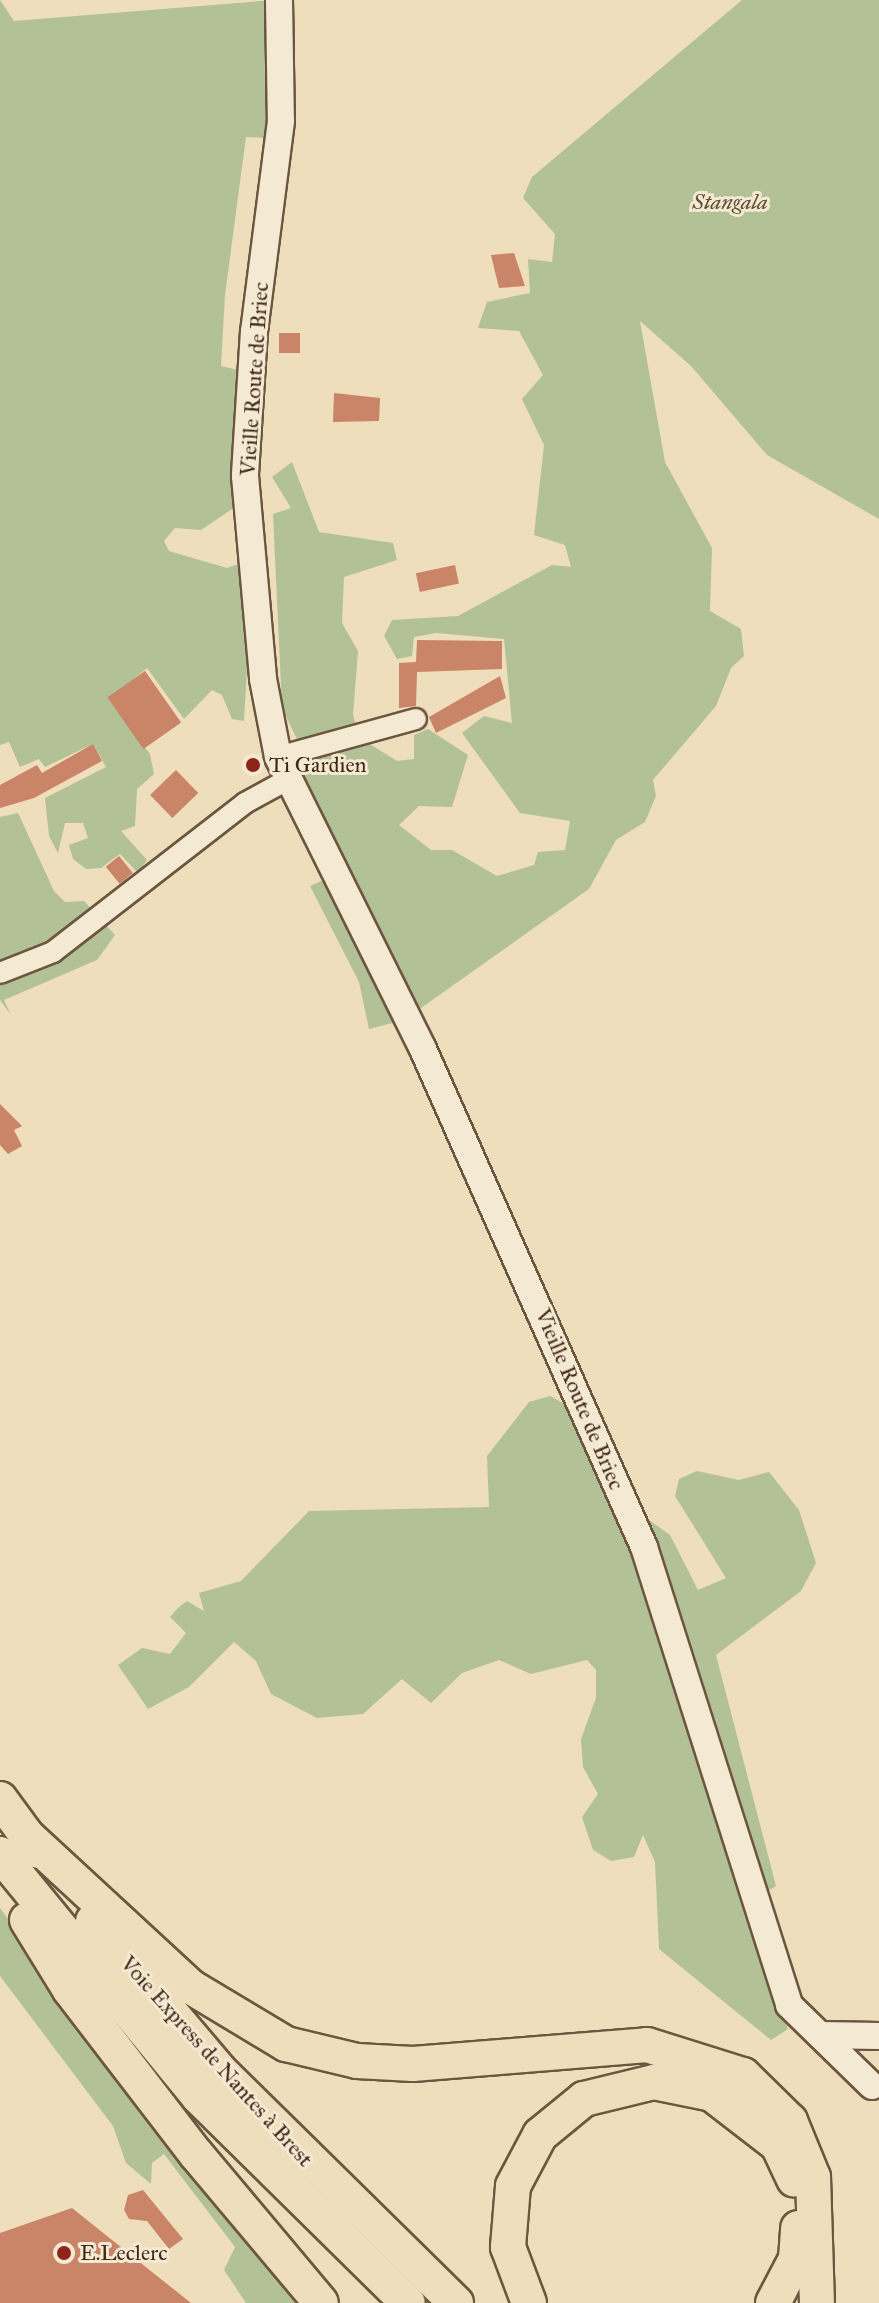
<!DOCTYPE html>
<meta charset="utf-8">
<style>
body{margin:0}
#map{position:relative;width:879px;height:2303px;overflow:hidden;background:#eedebc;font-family:"IM FELL Great Primer",serif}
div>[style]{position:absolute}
.green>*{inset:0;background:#b2c296}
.building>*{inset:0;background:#ca8468;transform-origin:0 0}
.roads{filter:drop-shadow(2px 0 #6d563f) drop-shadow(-2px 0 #6d563f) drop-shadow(0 2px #6d563f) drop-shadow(0 -2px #6d563f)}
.street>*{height:20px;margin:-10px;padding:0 10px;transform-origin:10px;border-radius:10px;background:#f4ead3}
.secondary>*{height:26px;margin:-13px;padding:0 13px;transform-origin:13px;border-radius:13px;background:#f4ead3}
.highway>*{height:34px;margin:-17px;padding:0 17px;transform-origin:17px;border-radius:17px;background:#eedebc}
.dots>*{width:22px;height:22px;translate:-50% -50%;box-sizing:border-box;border:4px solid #f4ead3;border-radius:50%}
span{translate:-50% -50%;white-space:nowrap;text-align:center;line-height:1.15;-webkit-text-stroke:6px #f4ead3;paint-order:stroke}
.park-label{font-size:22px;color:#5e4f35;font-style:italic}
.street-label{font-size:22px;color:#422915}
.poi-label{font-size:22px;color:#422915}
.left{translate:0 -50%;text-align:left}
</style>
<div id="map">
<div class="green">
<i style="clip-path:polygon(0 0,14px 21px,274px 0,268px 138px,246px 137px,225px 295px,221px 366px,238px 370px,232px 509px,201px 530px,175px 528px,164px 541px,169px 551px,227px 568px,238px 564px,248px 652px,244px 721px,232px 719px,222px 695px,212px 690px,184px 719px,147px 668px,109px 700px,150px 754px,154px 774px,137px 789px,135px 826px,121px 831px,147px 860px,138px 873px,120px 854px,101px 868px,86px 869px,73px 859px,69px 845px,88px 838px,83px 823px,65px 823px,58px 853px,49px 836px,45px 798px,106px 767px,93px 744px,45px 767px,39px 759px,20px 767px,9px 742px,0 745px)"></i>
<i style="clip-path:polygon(742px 0,879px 0,879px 519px,767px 455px,691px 366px,640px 321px,665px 462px,712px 548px,710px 611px,741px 629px,744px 656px,731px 668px,716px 706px,653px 780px,656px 796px,645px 822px,616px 840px,589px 889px,404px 1020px,369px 1029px,359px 982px,310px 886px,349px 869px,300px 769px,308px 762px,282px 708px,273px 514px,291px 508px,272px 477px,292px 462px,319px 532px,393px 543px,397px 560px,344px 577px,342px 623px,358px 651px,353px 715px,360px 738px,397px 761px,414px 759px,414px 735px,428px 729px,468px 755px,452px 807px,419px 806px,399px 825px,431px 850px,452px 850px,497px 876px,534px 865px,538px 852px,565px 850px,570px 821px,520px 813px,462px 733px,484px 716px,512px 723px,504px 639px,436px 633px,414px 637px,412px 656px,397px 659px,384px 636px,392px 620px,458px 616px,552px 565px,571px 567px,565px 545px,534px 535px,544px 445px,522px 399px,543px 375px,519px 331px,478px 328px,487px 302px,530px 293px,528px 259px,552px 262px,555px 234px,523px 198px,532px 177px)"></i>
<i style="clip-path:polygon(18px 813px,54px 891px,65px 902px,84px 901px,115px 935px,97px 960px,4px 1000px,11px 1015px,0 1000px,0 817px)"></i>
<i style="clip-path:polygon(550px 1396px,574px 1409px,617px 1497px,670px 1535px,698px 1590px,726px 1578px,675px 1496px,679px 1479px,697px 1471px,739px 1480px,769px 1472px,799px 1510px,816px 1563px,801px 1591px,716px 1655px,776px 1886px,746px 1904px,788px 2029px,771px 2040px,659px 1949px,655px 1862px,643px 1835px,634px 1857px,611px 1861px,593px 1850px,582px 1817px,598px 1794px,583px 1767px,581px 1739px,596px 1698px,596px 1670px,587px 1660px,531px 1674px,499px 1660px,462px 1673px,431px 1703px,402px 1679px,363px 1714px,317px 1718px,271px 1694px,256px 1661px,234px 1642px,189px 1687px,148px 1709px,118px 1665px,142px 1648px,170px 1654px,186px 1633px,170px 1617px,178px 1608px,187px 1601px,204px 1611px,199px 1593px,241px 1581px,309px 1511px,489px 1507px,487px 1456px,529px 1402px)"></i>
<i style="clip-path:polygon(0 1908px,227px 2214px,303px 2303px,246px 2303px,224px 2270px,235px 2247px,164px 2154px,152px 2163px,151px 2184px,126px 2163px,113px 2126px,0 1976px)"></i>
</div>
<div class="building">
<i style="clip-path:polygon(514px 253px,525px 286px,499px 288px,491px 255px)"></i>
<i style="left:279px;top:333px;width:21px;height:20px"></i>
<i style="clip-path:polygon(334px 393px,380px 398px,379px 421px,333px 422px)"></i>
<i style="left:455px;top:565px;width:19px;height:40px;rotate:78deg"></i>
<i style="clip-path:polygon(417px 640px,502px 641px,502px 669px,417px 672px,416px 706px,399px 708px,399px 663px,416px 662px)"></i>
<i style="left:145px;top:671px;width:63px;height:46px;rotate:55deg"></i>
<i style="clip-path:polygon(500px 676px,506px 698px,436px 733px,429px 717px)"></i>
<i style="clip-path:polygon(93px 744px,102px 761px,34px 798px,0 808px,0 785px,37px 765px,42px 773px)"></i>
<i style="left:176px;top:770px;width:32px;height:36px;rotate:46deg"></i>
<i style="left:119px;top:856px;width:22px;height:17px;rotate:51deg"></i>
<i style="clip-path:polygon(0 1104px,22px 1126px,14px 1130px,22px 1146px,8px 1154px,0 1145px)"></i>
<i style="clip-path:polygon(143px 2190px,183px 2239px,169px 2249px,147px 2221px,129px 2219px,124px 2210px,128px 2195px)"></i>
<i style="clip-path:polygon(72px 2208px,147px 2268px,191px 2303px,0 2303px,0 2233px)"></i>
</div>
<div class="roads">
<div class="street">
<i style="left:278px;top:757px;width:143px;rotate:-15.4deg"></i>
<i style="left:0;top:973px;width:57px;rotate:-21.6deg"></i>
<i style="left:53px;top:952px;width:243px;rotate:-37.8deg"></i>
<i style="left:245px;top:803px;width:48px;rotate:-28.7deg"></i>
</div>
<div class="secondary">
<i style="left:279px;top:0;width:121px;rotate:89.1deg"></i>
<i style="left:281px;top:121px;width:212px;rotate:97.3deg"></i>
<i style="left:254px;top:331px;width:145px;rotate:93.6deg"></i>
<i style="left:245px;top:476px;width:204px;rotate:84.9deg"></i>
<i style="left:263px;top:679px;width:79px;rotate:79.1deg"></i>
<i style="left:278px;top:757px;width:324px;rotate:63.6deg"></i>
<i style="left:422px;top:1047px;width:547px;rotate:66.06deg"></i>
<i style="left:644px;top:1547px;width:480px;rotate:72.4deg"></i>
<i style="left:789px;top:2005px;width:116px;rotate:44.3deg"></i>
<i style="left:820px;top:2035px;width:59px;rotate:1deg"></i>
</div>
<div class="highway">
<i style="left:0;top:1799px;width:64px;rotate:53.8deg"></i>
<i style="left:25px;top:1834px;width:226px;rotate:42.7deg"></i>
<i style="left:191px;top:1987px;width:111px;rotate:31deg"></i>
<i style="left:286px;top:2044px;width:73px;rotate:13.5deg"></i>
<i style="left:357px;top:2061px;width:56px;rotate:3.1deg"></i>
<i style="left:413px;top:2064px;width:235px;rotate:-4.6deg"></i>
<i style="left:647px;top:2045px;width:101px;rotate:17.4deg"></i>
<i style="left:743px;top:2075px;width:66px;rotate:44.4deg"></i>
<i style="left:790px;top:2121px;width:61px;rotate:67.7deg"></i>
<i style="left:813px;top:2177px;width:126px;rotate:88.2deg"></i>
<i style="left:0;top:1854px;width:314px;rotate:50.7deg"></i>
<i style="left:199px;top:2097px;width:293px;rotate:44.6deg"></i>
<i style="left:27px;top:1920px;width:82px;rotate:58.4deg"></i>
<i style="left:70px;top:1990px;width:207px;rotate:52.5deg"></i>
<i style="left:196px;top:2154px;width:194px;rotate:50deg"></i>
<i style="left:93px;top:1921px;width:197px;rotate:49.7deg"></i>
<i style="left:220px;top:2071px;width:331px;rotate:44.5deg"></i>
<i style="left:529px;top:2303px;width:60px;rotate:-110.6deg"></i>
<i style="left:508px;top:2247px;width:61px;rotate:-85.3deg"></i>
<i style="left:513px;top:2186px;width:58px;rotate:-62.1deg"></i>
<i style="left:540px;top:2135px;width:57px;rotate:-39.3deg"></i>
<i style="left:584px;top:2099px;width:72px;rotate:-13.7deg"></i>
<i style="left:654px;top:2082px;width:59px;rotate:11.7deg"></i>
<i style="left:712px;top:2094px;width:83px;rotate:37.7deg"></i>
<i style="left:778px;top:2145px;width:38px;rotate:65deg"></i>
<i style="left:773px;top:2303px;width:50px;rotate:-62.4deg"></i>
<i style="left:796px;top:2259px;width:31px;rotate:-86deg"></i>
</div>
</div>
<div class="dots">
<i style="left:253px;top:765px;background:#8f2418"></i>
<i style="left:64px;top:2253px;background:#8f2418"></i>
</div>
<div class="park-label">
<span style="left:730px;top:202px">Stangala</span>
</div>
<div class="street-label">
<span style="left:254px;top:379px;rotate:-86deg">Vieille Route de Briec</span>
<span style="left:580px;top:1399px;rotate:67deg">Vieille Route de Briec</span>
<span style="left:217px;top:2061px;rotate:48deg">Voie Express de Nantes à Brest</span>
</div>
<div class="poi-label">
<span class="left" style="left:269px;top:765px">Ti Gardien</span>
<span class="left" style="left:80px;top:2253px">E.Leclerc</span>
</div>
</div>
